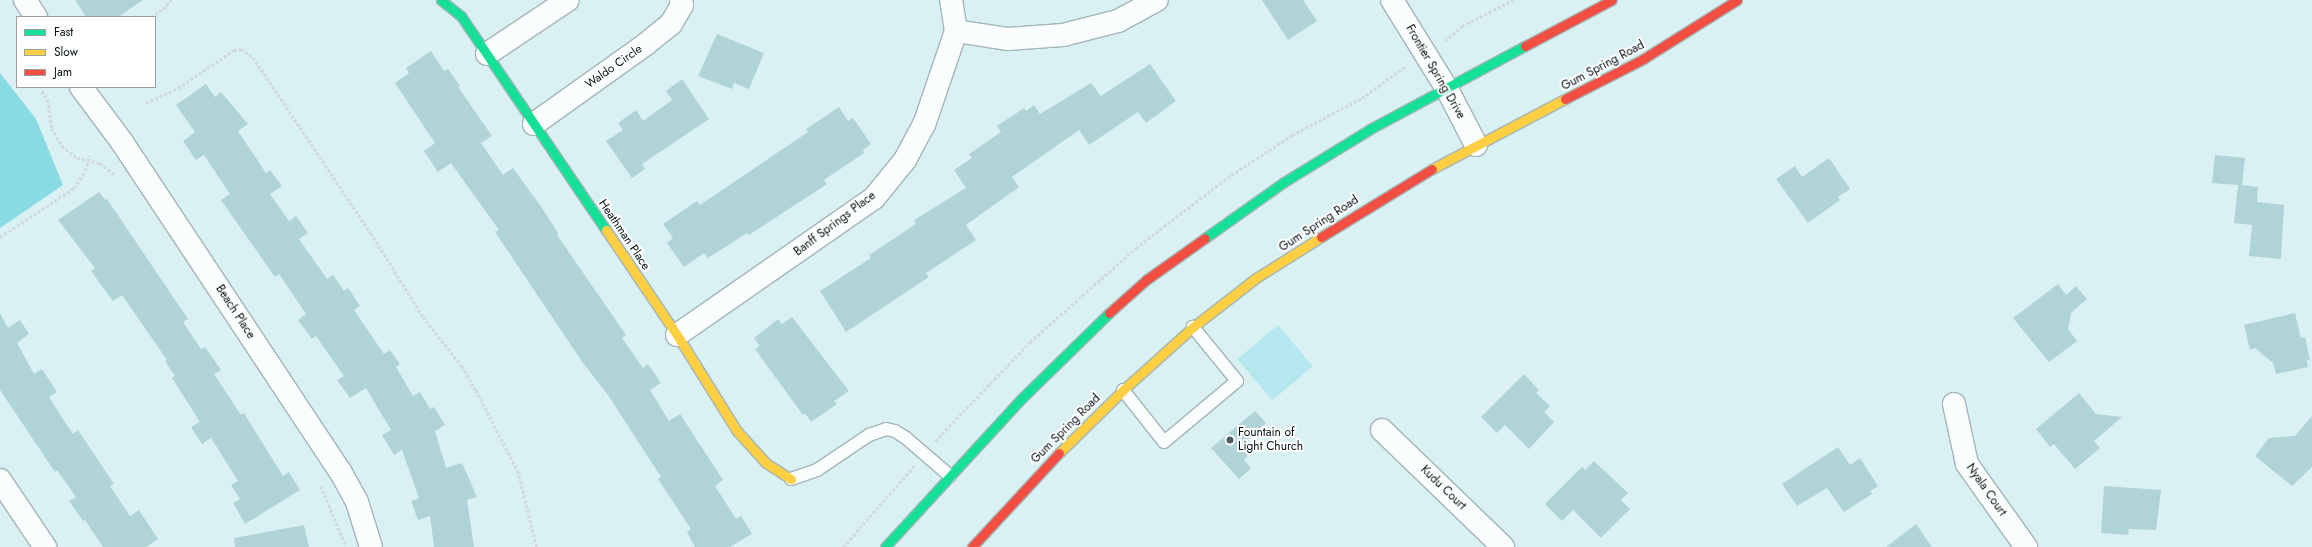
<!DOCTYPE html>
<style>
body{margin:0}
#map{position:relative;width:2312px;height:547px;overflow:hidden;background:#daf1f4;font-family:Jost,sans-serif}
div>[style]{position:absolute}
.green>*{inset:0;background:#b4e8ee;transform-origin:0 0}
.forest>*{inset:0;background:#88dae3}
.building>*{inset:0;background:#b0d3d7}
.path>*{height:2.5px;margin-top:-1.25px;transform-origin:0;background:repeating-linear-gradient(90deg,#d2d9da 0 3px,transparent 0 5px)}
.roads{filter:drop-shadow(1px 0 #a3b5b7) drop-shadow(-1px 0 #a3b5b7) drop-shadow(0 1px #a3b5b7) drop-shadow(0 -1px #a3b5b7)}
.lane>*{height:12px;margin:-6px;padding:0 6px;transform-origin:6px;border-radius:6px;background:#f9fdfd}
.street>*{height:22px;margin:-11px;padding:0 11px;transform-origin:11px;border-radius:11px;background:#f9fdfd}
.fast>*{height:9px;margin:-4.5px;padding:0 4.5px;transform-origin:4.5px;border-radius:4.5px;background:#16e098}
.slow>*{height:9px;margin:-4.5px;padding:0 4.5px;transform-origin:4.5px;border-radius:4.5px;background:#ffcf43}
.jam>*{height:9px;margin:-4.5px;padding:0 4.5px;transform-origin:4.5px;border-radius:4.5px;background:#f24e42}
.dots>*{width:11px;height:11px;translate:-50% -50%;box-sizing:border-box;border:2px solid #fff;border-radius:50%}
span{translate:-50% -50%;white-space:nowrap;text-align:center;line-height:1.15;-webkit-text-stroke:4px #fff;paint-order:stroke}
.street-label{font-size:12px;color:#031012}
.poi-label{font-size:12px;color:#031012}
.left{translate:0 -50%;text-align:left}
.legend{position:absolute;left:16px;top:16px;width:140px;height:72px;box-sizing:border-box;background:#fff;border:1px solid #9a9fa0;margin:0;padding:5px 7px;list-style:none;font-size:12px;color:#031012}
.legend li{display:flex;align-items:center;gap:8px;height:20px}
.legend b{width:20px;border:1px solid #9a9fa0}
</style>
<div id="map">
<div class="green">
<i style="left:1278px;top:325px;width:54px;height:53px;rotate:50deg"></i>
</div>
<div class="forest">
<i style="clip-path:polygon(0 73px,36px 119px,63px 185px,0 228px)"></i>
</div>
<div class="building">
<i style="clip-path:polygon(75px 0,143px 0,118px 17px,86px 17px)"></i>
<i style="clip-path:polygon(1262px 0,1303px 0,1317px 21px,1288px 40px)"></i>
<i style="clip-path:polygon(717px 34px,764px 53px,749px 89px,734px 83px,732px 89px,698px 76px)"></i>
<i style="clip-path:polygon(431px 51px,444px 71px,448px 69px,460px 86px,458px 87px,492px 136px,481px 143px,503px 175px,513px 168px,542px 208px,558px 233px,557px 235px,626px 335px,622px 338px,643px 368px,648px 364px,661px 383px,650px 390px,669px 421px,680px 414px,723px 480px,715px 486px,736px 519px,741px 516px,752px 534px,730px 547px,695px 547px,687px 532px,691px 529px,658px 479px,661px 477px,608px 395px,583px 363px,495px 232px,499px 230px,451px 163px,438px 172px,424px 151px,435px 143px,395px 83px,409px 73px,406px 68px)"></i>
<i style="clip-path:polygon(1150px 64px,1176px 101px,1146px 123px,1138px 112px,1089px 145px,1079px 130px,1012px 177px,1019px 187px,966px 225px,976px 240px,926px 273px,929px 277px,846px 332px,820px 291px,871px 258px,869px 255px,916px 224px,914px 220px,966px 188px,954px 170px,972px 158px,969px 154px,1001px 132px,997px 126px,1024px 108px,1026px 111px,1034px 105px,1040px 114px,1091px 83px,1101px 96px)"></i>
<i style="clip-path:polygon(682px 79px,709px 119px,642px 164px,645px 169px,632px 178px,606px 141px,623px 130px,618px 123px,636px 110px,643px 121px,672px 100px,666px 91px)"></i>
<i style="clip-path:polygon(206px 84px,215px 97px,221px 92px,248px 124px,238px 131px,266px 173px,270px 170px,282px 186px,270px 194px,289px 221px,296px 216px,308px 233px,299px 239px,327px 279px,333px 275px,344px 291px,348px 288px,360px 306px,354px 310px,384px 354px,390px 350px,400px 364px,396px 367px,413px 396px,420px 392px,430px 409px,434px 407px,445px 425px,435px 431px,446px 468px,462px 463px,477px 497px,467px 500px,474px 547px,434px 547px,430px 516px,418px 520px,411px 501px,419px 498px,402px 450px,394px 455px,382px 435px,391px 430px,366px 388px,350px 398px,337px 380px,344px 376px,316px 336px,312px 339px,298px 320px,306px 314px,279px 274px,275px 277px,221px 200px,230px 194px,204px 155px,196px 160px,183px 141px,195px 132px,176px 105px)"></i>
<i style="clip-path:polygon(839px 107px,848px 121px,853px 118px,871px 144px,863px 150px,864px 153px,824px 180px,827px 184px,749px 235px,747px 233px,708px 258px,704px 253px,684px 267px,667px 243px,673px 238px,663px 224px,697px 201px,700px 205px,808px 132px,806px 129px)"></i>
<i style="clip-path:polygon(2215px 155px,2245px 158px,2242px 185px,2258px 187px,2257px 202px,2284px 205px,2281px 259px,2249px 256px,2252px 225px,2234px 223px,2238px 185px,2212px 183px)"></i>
<i style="clip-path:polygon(1829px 158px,1850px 189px,1838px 197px,1840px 200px,1808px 223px,1776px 179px,1795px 166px,1802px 177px)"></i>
<i style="clip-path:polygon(99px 192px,105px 200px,107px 199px,188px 319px,183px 322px,201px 349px,205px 347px,221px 370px,214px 374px,241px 415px,244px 413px,283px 476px,289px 472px,300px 490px,245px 524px,233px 503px,240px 499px,231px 485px,238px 481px,211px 438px,202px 444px,191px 427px,200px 422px,172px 378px,175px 376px,165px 361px,167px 360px,122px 295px,113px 301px,104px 289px,91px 271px,95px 268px,58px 220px)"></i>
<i style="clip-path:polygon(2058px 284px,2066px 295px,2076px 286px,2087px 299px,2071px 313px,2068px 329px,2077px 341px,2049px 362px,2013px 318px)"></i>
<i style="clip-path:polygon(0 313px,8px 328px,20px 320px,29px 334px,17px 343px,34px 374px,42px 369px,57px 392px,49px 397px,61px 416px,73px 434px,78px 430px,114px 484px,110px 486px,130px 516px,139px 510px,158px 539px,146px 547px,103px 547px,85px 520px,83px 521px,69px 501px,76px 497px,57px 470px,55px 472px,0 390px)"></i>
<i style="clip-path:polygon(2295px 313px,2301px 338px,2305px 337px,2310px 360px,2307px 360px,2308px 367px,2276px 374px,2273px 363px,2255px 348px,2250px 350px,2244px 325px)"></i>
<i style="clip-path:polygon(792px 317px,849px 391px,834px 401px,837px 404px,811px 422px,805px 413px,803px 415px,755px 349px,760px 346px,754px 338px,778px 319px,782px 324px)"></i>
<i style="clip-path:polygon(1524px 374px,1539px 390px,1536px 393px,1550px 406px,1544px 412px,1554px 422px,1529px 449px,1505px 425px,1497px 433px,1481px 417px)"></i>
<i style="clip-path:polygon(2079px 393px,2096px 414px,2122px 417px,2094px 441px,2100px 448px,2075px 469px,2054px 444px,2050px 447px,2036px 429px)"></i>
<i style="clip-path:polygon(1255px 411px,1266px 423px,1240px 446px,1248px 456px,1244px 460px,1251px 468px,1239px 479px,1211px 448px)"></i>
<i style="clip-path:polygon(2312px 416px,2312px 467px,2292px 486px,2255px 456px,2269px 438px,2295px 436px)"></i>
<i style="clip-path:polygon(1838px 447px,1850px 465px,1860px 458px,1878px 486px,1870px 491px,1872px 494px,1844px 512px,1827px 488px,1797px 506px,1782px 484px)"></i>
<i style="clip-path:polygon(1594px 461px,1628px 493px,1621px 500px,1630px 509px,1601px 538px,1573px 510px,1562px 521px,1545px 504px,1582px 467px,1585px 470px)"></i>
<i style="clip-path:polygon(2104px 486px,2161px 490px,2156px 530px,2129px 529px,2128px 535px,2101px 533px)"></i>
<i style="clip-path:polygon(1916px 524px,1932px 547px,1886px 547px)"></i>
<i style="clip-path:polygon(304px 525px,309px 547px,235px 547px,234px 538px)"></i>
</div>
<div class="path">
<i style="left:151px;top:17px;width:14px;rotate:-34deg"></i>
<i style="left:163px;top:9px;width:12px;rotate:-48deg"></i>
<i style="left:1445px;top:41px;width:23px;rotate:-41deg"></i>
<i style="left:1462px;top:26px;width:57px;rotate:-27deg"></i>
<i style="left:42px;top:91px;width:11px;rotate:56deg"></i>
<i style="left:48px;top:100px;width:28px;rotate:82deg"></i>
<i style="left:52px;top:128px;width:21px;rotate:61deg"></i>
<i style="left:62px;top:146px;width:19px;rotate:39deg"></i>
<i style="left:77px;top:158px;width:24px;rotate:12deg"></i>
<i style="left:100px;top:163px;width:18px;rotate:38deg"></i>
<i style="left:146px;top:103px;width:35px;rotate:-25deg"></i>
<i style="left:178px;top:88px;width:68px;rotate:-34.2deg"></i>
<i style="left:234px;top:50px;width:7px;rotate:-8deg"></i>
<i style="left:241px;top:49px;width:14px;rotate:34deg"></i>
<i style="left:253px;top:57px;width:212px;rotate:56.2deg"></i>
<i style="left:371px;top:233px;width:99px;rotate:58.2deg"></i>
<i style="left:423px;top:317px;width:63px;rotate:51.5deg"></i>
<i style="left:462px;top:366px;width:28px;rotate:60deg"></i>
<i style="left:476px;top:390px;width:91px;rotate:62.6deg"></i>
<i style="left:518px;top:471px;width:78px;rotate:76deg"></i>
<i style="left:0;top:237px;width:89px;rotate:-33.5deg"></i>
<i style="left:74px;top:188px;width:20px;rotate:-57deg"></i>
<i style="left:85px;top:171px;width:16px;rotate:-75deg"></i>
<i style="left:935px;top:441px;width:137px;rotate:-46.2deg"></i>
<i style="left:1030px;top:342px;width:142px;rotate:-41.6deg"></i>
<i style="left:1136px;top:248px;width:115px;rotate:-37.6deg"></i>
<i style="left:1227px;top:178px;width:78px;rotate:-33.5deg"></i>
<i style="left:1292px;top:135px;width:79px;rotate:-27.9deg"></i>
<i style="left:1362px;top:98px;width:51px;rotate:-36.2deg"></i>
<i style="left:1403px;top:68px;width:5px"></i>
<i style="left:321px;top:486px;width:65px;rotate:67.4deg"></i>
<i style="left:843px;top:547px;width:108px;rotate:-48.8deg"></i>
</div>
<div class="roads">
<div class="lane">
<i style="left:1123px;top:390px;width:66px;rotate:51.7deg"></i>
<i style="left:1164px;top:442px;width:95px;rotate:-39.9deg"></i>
<i style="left:1237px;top:381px;width:70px;rotate:-129.2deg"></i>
<i style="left:791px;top:479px;width:28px;rotate:-19deg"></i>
<i style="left:817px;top:470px;width:63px;rotate:-33.9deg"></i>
<i style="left:869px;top:435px;width:18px;rotate:-19deg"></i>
<i style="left:886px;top:429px;width:9px;rotate:13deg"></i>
<i style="left:895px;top:431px;width:13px;rotate:32deg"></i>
<i style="left:906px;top:438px;width:58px;rotate:40.8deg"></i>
</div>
<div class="street">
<i style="left:25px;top:0;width:20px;rotate:57deg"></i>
<i style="left:1392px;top:0;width:105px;rotate:58.3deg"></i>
<i style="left:1447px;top:89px;width:63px;rotate:62.6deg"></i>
<i style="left:956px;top:31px;width:53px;rotate:8.7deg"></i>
<i style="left:1008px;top:39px;width:55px;rotate:-4.2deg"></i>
<i style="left:1063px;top:35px;width:57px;rotate:-14.3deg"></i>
<i style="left:1118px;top:21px;width:44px;rotate:-28.3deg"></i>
<i style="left:487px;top:54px;width:97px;rotate:-33.7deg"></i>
<i style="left:81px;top:87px;width:69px;rotate:53.3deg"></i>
<i style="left:122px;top:142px;width:395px;rotate:56.5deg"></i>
<i style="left:340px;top:471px;width:35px;rotate:61deg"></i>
<i style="left:357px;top:502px;width:47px;rotate:72.7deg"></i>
<i style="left:534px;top:124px;width:138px;rotate:-35.5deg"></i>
<i style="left:646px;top:44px;width:32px;rotate:-39deg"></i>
<i style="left:671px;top:24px;width:22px;rotate:-60deg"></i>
<i style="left:682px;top:5px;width:5px;rotate:-101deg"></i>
<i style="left:677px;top:335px;width:240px;rotate:-34.8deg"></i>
<i style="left:874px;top:198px;width:49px;rotate:-50.8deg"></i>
<i style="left:905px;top:160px;width:40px;rotate:-62deg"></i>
<i style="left:924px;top:125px;width:99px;rotate:-71.2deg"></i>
<i style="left:956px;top:31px;width:31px;rotate:-99deg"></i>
<i style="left:1954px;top:404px;width:61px;rotate:77.8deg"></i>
<i style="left:1967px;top:464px;width:102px;rotate:54.6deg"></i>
<i style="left:1382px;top:430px;width:168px;rotate:44deg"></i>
<i style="left:0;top:480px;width:81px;rotate:56.1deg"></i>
</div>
<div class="fast">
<i style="left:441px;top:0;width:26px;rotate:39deg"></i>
<i style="left:461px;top:16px;width:258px;rotate:55.9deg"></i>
<i style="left:1205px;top:238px;width:97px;rotate:-35.3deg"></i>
<i style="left:1284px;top:182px;width:101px;rotate:-31.6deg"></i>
<i style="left:1370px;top:129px;width:176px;rotate:-28.2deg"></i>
<i style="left:885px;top:547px;width:201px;rotate:-47.4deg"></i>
<i style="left:1021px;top:399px;width:123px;rotate:-44.3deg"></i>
</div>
<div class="slow">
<i style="left:1432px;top:169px;width:150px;rotate:-27.8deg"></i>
<i style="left:606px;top:230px;width:127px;rotate:55.9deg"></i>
<i style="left:677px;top:335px;width:113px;rotate:58deg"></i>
<i style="left:737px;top:431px;width:43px;rotate:47.8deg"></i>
<i style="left:766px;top:463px;width:30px;rotate:33deg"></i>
<i style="left:1059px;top:453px;width:90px;rotate:-44.5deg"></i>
<i style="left:1123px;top:390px;width:94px;rotate:-42deg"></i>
<i style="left:1193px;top:327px;width:80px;rotate:-37.9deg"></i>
<i style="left:1256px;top:278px;width:77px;rotate:-32.2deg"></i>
</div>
<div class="jam">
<i style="left:1525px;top:46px;width:98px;rotate:-27.9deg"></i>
<i style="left:1565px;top:99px;width:88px;rotate:-27.1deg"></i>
<i style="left:1643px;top:59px;width:111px;rotate:-32.1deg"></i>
<i style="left:1321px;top:237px;width:130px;rotate:-31.5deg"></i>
<i style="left:1109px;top:313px;width:50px;rotate:-41.7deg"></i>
<i style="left:1146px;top:280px;width:72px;rotate:-35.4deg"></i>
<i style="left:972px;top:547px;width:128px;rotate:-47.2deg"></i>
</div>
</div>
<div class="dots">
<i style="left:1230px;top:440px;background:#4e5f61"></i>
</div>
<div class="street-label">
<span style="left:1603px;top:66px;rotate:-28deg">Gum Spring Road</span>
<span style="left:614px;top:67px;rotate:-35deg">Waldo Circle</span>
<span style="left:1435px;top:72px;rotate:60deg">Frontier Spring Drive</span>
<span style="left:835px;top:224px;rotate:-37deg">Banff Springs Place</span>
<span style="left:1319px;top:224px;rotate:-33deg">Gum Spring Road</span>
<span style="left:624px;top:235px;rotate:56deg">Heathman Place</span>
<span style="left:235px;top:312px;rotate:57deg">Beach Place</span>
<span style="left:1066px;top:429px;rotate:-45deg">Gum Spring Road</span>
<span style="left:1443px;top:488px;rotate:44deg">Kudu Court</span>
<span style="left:1986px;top:490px;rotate:55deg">Nyala Court</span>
</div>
<div class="poi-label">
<span class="left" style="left:1238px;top:440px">Fountain of<br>Light Church</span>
</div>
<ul class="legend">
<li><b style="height:5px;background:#16e098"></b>Fast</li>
<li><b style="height:5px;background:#ffcf43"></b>Slow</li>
<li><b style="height:5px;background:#f24e42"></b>Jam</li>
</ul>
</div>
